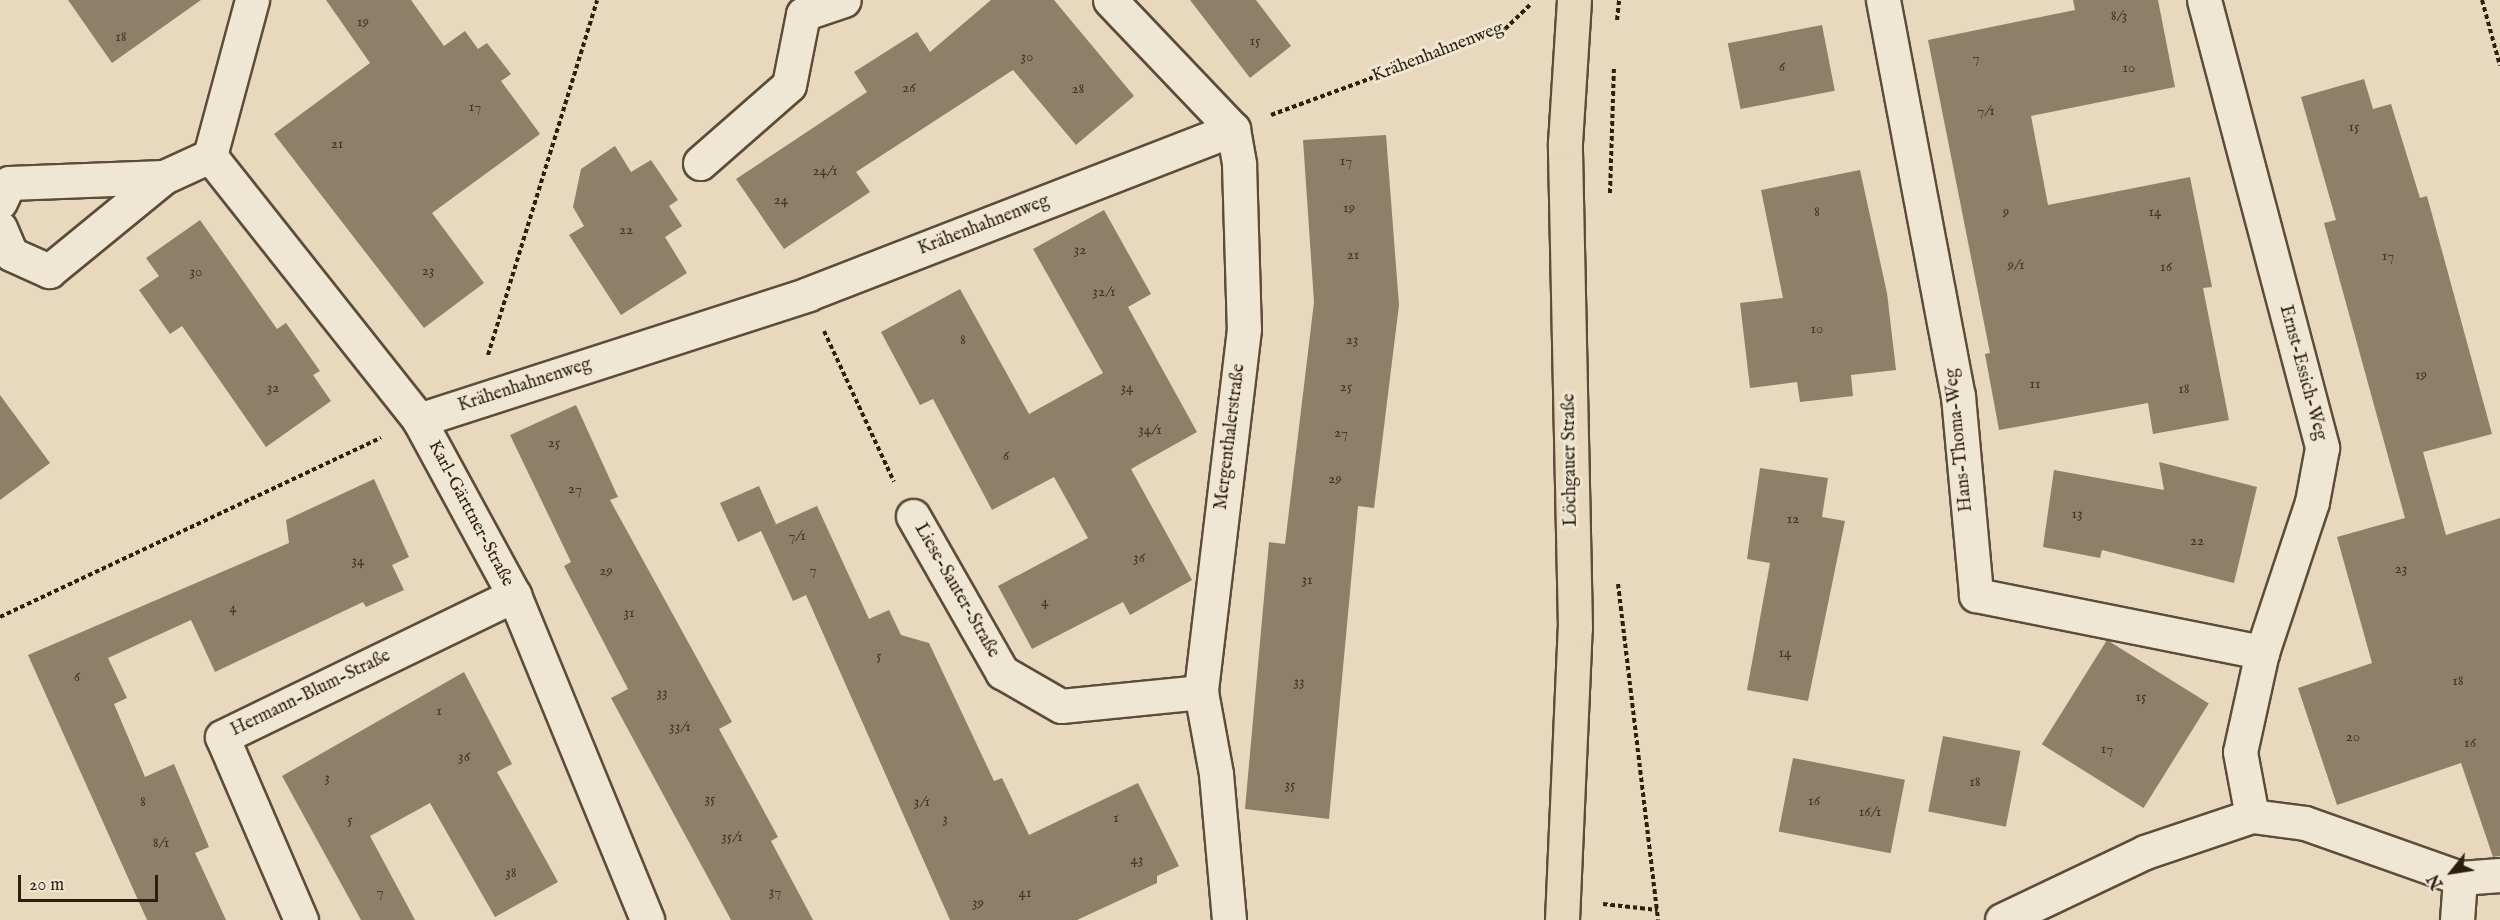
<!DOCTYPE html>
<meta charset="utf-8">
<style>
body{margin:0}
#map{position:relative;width:2500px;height:920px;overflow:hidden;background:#e8d8bd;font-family:"IM FELL English",serif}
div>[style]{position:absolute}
.building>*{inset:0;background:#8e7f69;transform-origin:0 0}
.path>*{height:4px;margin-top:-2px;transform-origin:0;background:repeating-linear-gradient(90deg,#2d1e0e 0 4.5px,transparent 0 7.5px)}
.roads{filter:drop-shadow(2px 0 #5c4c3a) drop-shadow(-2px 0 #5c4c3a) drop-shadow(0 2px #5c4c3a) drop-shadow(0 -2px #5c4c3a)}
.minor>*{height:33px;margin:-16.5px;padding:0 16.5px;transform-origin:16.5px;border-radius:16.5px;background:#f0e6d4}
.major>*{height:33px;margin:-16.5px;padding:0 16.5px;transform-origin:16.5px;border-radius:16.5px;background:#e8d8bd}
span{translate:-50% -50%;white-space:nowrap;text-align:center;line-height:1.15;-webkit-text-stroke:6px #f0e6d4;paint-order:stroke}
.number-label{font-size:15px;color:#453625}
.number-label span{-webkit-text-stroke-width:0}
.street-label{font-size:18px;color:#2d1e0e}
.north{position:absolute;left:2422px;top:842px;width:60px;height:60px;-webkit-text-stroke:4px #f0e6d4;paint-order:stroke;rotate:240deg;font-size:16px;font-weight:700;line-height:24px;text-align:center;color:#2d1e0e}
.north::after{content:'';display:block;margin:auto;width:21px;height:27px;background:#2d1e0e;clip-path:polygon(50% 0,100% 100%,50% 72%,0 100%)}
.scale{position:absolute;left:18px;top:875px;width:140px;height:27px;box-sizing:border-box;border:3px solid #2d1e0e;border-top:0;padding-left:8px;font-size:18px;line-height:21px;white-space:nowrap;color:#2d1e0e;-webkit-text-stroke:4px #f0e6d4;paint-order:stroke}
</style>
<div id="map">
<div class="building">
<i style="clip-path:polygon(68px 0,201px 0,112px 63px)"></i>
<i style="clip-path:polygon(326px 0,411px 0,444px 46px,465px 31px,478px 49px,487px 43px,511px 74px,501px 81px,540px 134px,432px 213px,484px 283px,424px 328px,274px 134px,370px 63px)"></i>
<i style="clip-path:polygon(991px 0,1054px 0,1134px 96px,1076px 145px,1013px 70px,856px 172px,870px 192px,784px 249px,736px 179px,867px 92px,854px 72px,917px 32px,930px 52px)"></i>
<i style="clip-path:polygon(1190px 0,1256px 0,1291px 46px,1250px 78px)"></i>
<i style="clip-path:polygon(2073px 0,2158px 0,2175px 87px,2031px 116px,2048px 205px,2190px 177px,2212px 287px,2203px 288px,2229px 420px,2153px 434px,2148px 403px,1999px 430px,1985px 354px,1990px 353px,1928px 40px,2075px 10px)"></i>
<i style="left:1822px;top:25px;width:67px;height:96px;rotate:79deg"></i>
<i style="clip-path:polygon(2364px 79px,2373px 109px,2391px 104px,2420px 198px,2427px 196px,2492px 434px,2423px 452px,2446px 535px,2500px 518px,2500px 856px,2493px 857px,2461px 763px,2337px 805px,2298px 688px,2372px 663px,2337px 537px,2405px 518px,2324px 223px,2336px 220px,2301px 97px)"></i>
<i style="clip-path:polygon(1386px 135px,1399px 305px,1374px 508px,1358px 506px,1329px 819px,1245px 809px,1269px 542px,1285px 544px,1314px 302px,1303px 140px)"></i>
<i style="clip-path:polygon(615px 146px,631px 172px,651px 160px,678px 200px,669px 206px,682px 226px,665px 237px,687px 273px,621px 315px,569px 235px,584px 226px,573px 207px,581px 169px)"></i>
<i style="clip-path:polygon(1860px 170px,1887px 293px,1896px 370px,1851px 375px,1853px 396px,1800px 402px,1797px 382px,1750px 388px,1740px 303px,1783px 298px,1761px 190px)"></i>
<i style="clip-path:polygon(1104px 210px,1151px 294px,1128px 307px,1197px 432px,1131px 469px,1192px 580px,1130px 615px,1123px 602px,1032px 649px,998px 586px,1088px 538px,1054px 477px,992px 510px,933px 399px,920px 405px,881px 332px,960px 289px,1029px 414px,1103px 373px,1033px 249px)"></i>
<i style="clip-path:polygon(200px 220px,277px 329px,286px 323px,320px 371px,313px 375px,331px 401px,266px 447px,182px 326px,170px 334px,139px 290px,159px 276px,146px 258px)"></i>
<i style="clip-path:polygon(0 395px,50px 463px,0 500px)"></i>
<i style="clip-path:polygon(576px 405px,618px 497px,610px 500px,732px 722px,719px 729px,778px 837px,771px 841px,813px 920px,731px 920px,611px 698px,628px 689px,564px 566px,571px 562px,510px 435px)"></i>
<i style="clip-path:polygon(2159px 462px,2257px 487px,2234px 583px,2102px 550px,2100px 558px,2043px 547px,2054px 470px,2164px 490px)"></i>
<i style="clip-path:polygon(1760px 468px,1828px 478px,1822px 517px,1845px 521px,1808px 701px,1747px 690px,1770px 563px,1747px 559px)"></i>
<i style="clip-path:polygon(374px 479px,409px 557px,392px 565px,404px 590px,366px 607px,363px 602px,215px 672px,191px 620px,108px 658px,127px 698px,114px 704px,145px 777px,174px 764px,209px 847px,195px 853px,226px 920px,147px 920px,28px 655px,289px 543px,286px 520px)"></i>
<i style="clip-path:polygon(759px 486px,776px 524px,770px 527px,817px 506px,869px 619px,889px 610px,901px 635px,929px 643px,994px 781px,1002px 778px,1029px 835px,1138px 783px,1179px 866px,1157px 876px,1157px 883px,1077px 920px,950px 920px,806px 595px,793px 601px,761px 531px,738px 542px,720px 503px)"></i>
<i style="left:2107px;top:640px;width:120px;height:123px;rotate:32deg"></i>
<i style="clip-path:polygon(464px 672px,512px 764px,497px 772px,558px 882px,495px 917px,430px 803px,370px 836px,415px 920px,361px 920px,282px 776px)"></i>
<i style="left:1943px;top:736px;width:79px;height:77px;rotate:11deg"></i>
<i style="left:1793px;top:758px;width:114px;height:75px;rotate:11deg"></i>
</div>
<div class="path">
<i style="left:2482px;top:0;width:68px;rotate:74.7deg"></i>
<i style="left:1617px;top:20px;width:20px;rotate:-84deg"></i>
<i style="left:1271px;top:115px;width:249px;rotate:-20.2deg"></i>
<i style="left:1505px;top:29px;width:36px;rotate:-44deg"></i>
<i style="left:1610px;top:193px;width:127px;rotate:-88.2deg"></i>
<i style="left:824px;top:331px;width:166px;rotate:65.1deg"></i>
<i style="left:488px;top:355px;width:371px;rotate:-72.9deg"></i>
<i style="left:1618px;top:584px;width:338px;rotate:83.2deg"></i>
<i style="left:0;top:617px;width:421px;rotate:-25.2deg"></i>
<i style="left:1603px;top:904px;width:55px;rotate:6.2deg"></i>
</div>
<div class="roads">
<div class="minor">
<i style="left:252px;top:0;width:162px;rotate:105.1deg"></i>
<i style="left:210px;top:156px;width:337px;rotate:51.6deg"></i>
<i style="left:419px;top:420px;width:199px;rotate:61.5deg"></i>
<i style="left:514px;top:595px;width:351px;rotate:67.7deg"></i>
<i style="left:1110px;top:0;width:178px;rotate:46.4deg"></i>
<i style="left:1233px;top:129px;width:36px;rotate:80deg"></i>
<i style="left:1239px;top:164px;width:165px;rotate:88.3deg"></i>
<i style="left:1244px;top:329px;width:366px;rotate:96.8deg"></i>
<i style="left:1201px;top:692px;width:83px;rotate:79.6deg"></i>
<i style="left:1216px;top:774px;width:147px;rotate:84.9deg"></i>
<i style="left:1883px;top:0;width:403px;rotate:79.3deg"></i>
<i style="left:1958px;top:396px;width:200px;rotate:84.8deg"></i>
<i style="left:1976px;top:595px;width:292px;rotate:11.3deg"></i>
<i style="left:2204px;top:0;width:463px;rotate:75.2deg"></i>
<i style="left:2322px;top:448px;width:55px;rotate:100.5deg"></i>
<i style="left:2312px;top:502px;width:158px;rotate:108.4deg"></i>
<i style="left:2262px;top:652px;width:102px;rotate:102.4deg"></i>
<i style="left:2240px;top:752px;width:65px;rotate:79.4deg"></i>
<i style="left:700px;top:163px;width:118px;rotate:-41.2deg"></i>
<i style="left:789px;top:85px;width:72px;rotate:-78.8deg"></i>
<i style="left:803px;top:14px;width:43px;rotate:-18.9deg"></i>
<i style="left:0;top:202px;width:21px;rotate:-65deg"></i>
<i style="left:9px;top:183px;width:155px;rotate:-2.2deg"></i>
<i style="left:0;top:228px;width:28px;rotate:67deg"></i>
<i style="left:11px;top:254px;width:42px;rotate:24.1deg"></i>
<i style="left:49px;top:271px;width:149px;rotate:-39.3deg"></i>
<i style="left:164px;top:177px;width:51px;rotate:-24.5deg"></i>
<i style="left:419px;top:420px;width:409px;rotate:-17.9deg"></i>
<i style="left:808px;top:294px;width:456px;rotate:-21.2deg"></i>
<i style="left:913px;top:516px;width:180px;rotate:60.3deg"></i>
<i style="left:1002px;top:672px;width:68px;rotate:30deg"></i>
<i style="left:1061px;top:706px;width:141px;rotate:-5.7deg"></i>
<i style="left:301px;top:920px;width:199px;rotate:-113.3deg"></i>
<i style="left:222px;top:737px;width:325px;rotate:-25.9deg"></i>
<i style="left:2002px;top:920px;width:158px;rotate:-25.4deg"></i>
<i style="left:2145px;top:852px;width:113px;rotate:-18.6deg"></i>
<i style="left:2252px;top:816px;width:53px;rotate:7.5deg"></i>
<i style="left:2305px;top:823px;width:164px;rotate:19.5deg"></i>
<i style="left:2460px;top:878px;width:40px;rotate:-4.3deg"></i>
<i style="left:2457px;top:920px;width:42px;rotate:-85.9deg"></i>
</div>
<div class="major">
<i style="left:1562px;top:920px;width:292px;rotate:-87.5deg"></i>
<i style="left:1575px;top:628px;width:485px;rotate:-91.2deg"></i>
<i style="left:1565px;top:143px;width:143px;rotate:-86.4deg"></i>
</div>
</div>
<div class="number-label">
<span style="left:2119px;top:16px">8/3</span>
<span style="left:363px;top:22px">19</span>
<span style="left:121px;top:37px">18</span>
<span style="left:1255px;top:41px">15</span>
<span style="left:1027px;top:57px">30</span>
<span style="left:1976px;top:58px">7</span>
<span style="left:1782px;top:67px">6</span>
<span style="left:2129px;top:68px">10</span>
<span style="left:909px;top:88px">26</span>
<span style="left:1078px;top:89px">28</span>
<span style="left:475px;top:107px">17</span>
<span style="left:1986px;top:111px">7/1</span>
<span style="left:2354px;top:127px">15</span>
<span style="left:337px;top:144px">21</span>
<span style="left:1346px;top:161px">17</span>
<span style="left:825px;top:171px">24/1</span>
<span style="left:781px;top:200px">24</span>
<span style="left:1349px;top:208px">19</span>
<span style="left:1817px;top:212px">8</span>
<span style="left:2006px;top:212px">9</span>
<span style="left:2155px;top:212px">14</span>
<span style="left:626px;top:230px">22</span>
<span style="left:1080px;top:250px">32</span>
<span style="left:1353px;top:255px">21</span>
<span style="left:2388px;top:256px">17</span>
<span style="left:2016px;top:265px">9/1</span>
<span style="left:2166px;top:267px">16</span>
<span style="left:428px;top:271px">23</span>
<span style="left:196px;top:272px">30</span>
<span style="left:1104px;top:292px">32/1</span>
<span style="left:1817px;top:329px">10</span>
<span style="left:963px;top:340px">8</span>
<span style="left:1352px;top:340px">23</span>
<span style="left:2421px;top:375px">19</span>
<span style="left:2035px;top:384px">11</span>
<span style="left:1346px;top:387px">25</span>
<span style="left:273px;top:388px">32</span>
<span style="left:1127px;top:388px">34</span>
<span style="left:2184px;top:389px">18</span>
<span style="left:1150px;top:430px">34/1</span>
<span style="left:1341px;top:433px">27</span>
<span style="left:554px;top:443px">25</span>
<span style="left:1006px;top:456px">6</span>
<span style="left:1335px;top:479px">29</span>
<span style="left:575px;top:489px">27</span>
<span style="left:2077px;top:514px">13</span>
<span style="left:1793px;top:519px">12</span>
<span style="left:797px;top:536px">7/1</span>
<span style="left:2197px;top:541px">22</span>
<span style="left:1139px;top:558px">36</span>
<span style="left:358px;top:561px">34</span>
<span style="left:2401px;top:569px">23</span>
<span style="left:813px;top:570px">7</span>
<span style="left:606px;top:571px">29</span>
<span style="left:1307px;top:580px">31</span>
<span style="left:1045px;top:602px">4</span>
<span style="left:233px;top:608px">4</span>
<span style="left:629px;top:613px">31</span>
<span style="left:1785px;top:653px">14</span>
<span style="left:879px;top:656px">5</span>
<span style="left:77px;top:677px">6</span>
<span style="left:2458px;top:681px">18</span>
<span style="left:1299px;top:682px">33</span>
<span style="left:662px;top:693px">33</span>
<span style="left:2141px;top:697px">15</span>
<span style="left:439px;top:711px">1</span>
<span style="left:680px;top:727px">33/1</span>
<span style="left:2353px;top:737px">20</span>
<span style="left:2470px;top:743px">16</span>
<span style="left:2107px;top:749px">17</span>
<span style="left:464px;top:757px">36</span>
<span style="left:327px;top:778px">3</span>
<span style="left:1975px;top:782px">18</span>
<span style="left:1290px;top:785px">35</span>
<span style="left:710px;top:799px">35</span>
<span style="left:1814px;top:801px">16</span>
<span style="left:143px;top:802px">8</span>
<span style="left:922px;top:802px">3/1</span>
<span style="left:1870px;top:812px">16/1</span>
<span style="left:1116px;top:818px">1</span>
<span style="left:945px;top:819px">3</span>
<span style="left:350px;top:820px">5</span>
<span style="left:732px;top:837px">35/1</span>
<span style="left:161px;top:843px">8/1</span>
<span style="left:1137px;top:860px">43</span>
<span style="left:511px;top:873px">38</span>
<span style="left:380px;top:892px">7</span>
<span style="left:775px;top:892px">37</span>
<span style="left:1025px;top:893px">41</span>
<span style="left:978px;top:903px">39</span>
</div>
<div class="street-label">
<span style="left:1438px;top:53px;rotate:-21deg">Krähenhahnenweg</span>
<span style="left:984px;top:226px;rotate:-21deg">Krähenhahnenweg</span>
<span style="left:2302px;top:373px;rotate:75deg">Ernst-Essich-Weg</span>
<span style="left:525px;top:386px;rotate:-18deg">Krähenhahnenweg</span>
<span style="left:1231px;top:437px;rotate:-83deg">Mergenthalerstraße</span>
<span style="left:1960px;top:440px;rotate:-96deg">Hans-Thoma-Weg</span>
<span style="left:1571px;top:460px;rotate:-91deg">Löchgauer Straße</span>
<span style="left:470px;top:514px;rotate:62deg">Karl-Gärttner-Straße</span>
<span style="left:956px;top:591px;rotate:60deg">Liese-Sauter-Straße</span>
<span style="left:311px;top:694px;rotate:-26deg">Hermann-Blum-Straße</span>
</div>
<div class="north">N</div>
<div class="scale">20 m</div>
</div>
